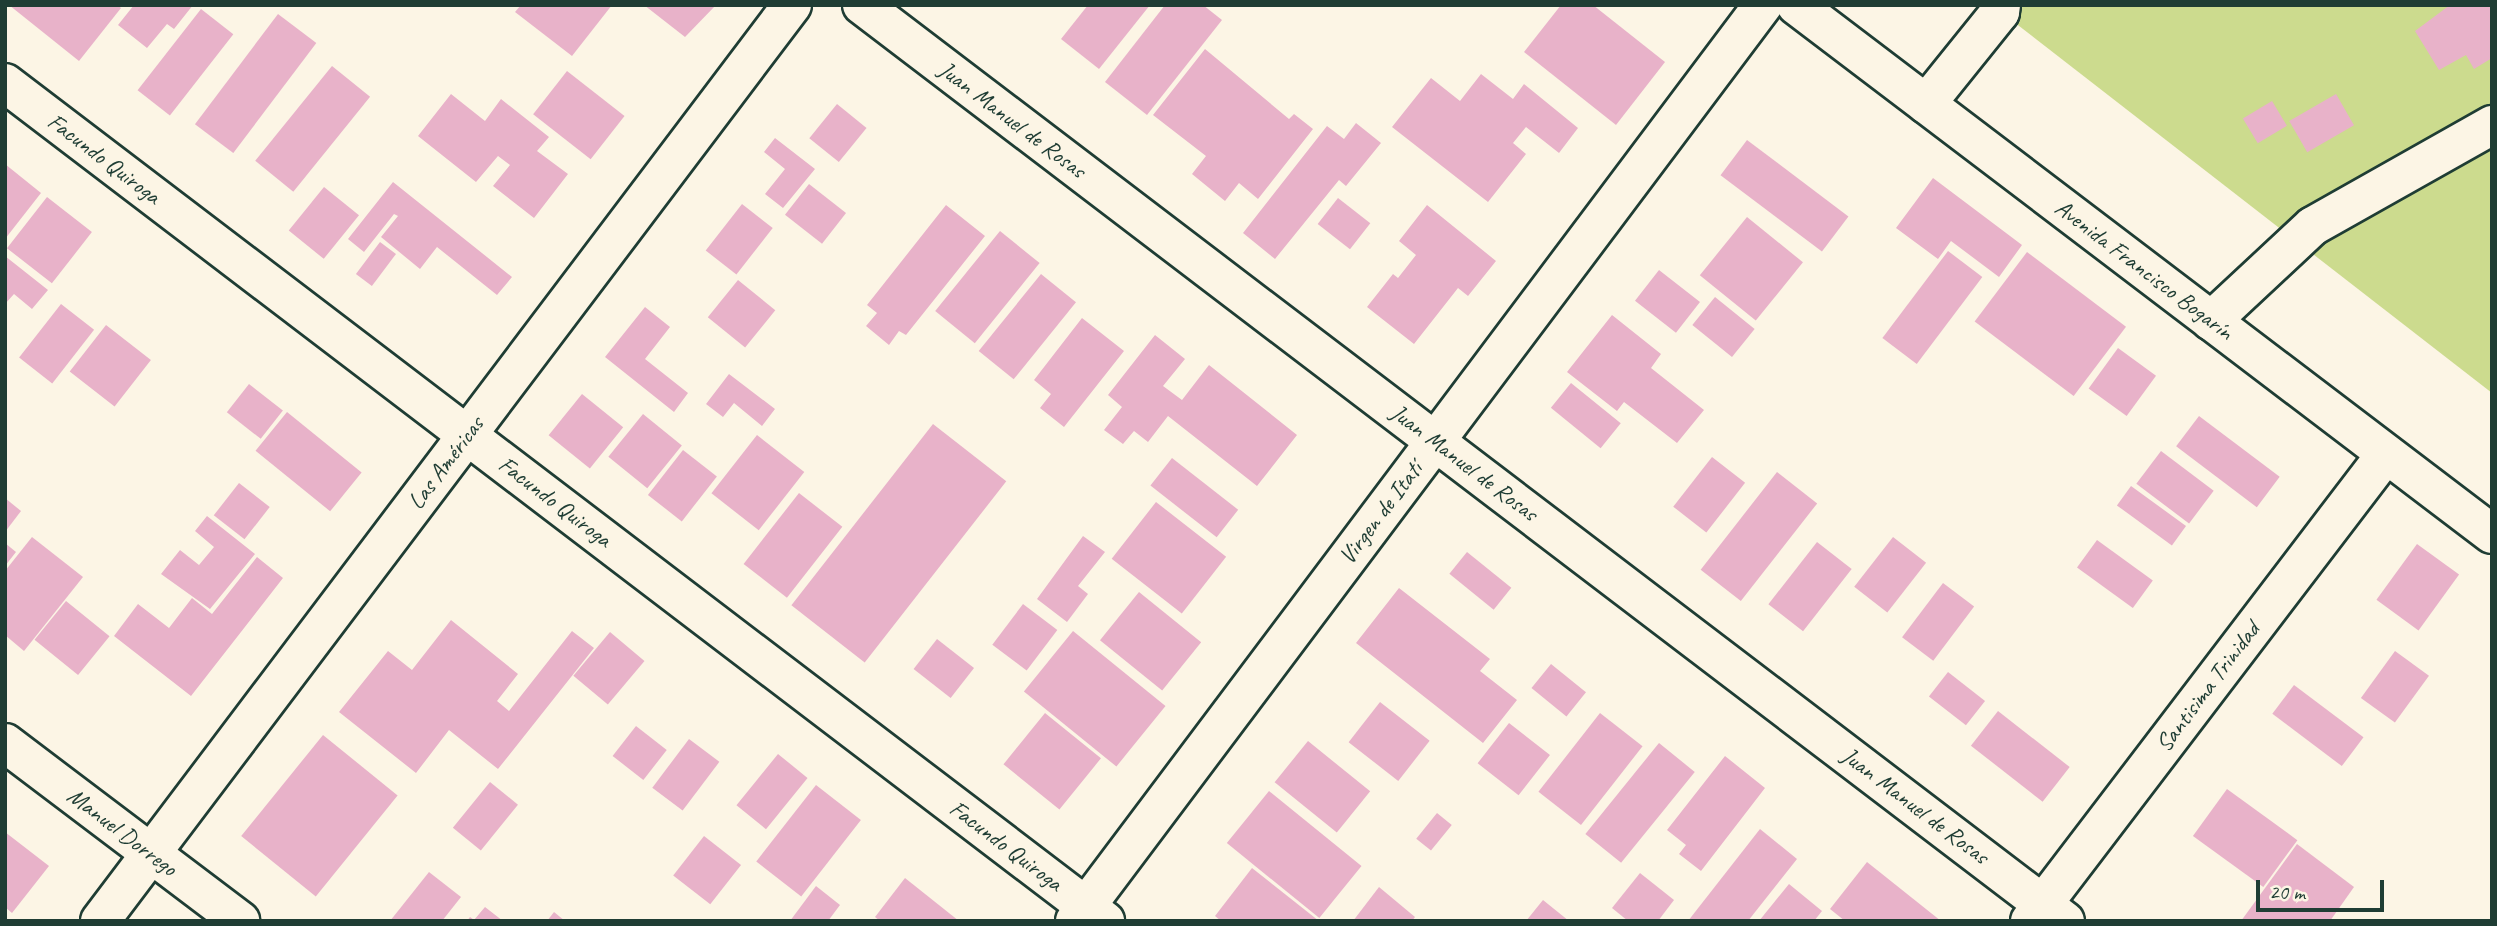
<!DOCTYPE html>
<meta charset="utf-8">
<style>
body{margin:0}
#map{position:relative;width:2497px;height:926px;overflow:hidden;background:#fcf5e5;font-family:Caveat,sans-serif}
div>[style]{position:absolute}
.green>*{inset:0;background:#ccdb8e}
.building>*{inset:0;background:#e8b2c9;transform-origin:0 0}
.roads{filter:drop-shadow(2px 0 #1f3d34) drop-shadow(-2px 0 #1f3d34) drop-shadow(0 2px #1f3d34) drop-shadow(0 -2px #1f3d34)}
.minor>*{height:38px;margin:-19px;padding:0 19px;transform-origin:19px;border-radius:19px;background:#fcf5e5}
span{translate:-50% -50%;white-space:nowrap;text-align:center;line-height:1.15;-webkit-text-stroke:5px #fcf5e5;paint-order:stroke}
.street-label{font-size:24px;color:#1f3d34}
.frame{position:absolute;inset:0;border:7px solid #1f3d34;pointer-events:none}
.scale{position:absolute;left:2256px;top:880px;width:128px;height:32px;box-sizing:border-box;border:4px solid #1f3d34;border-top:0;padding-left:9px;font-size:21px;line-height:24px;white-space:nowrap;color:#1f3d34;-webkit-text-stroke:5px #fcf5e5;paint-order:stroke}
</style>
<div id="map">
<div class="green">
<i style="clip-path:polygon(1992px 5px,2492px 5px,2492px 393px)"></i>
</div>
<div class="building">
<i style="clip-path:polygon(9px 5px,117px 5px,121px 8px,79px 61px)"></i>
<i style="clip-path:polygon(134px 5px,193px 5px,174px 29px,167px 24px,147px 48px,118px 25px)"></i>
<i style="clip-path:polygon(521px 5px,612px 5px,572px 56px,515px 12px)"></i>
<i style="clip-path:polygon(644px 5px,716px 5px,685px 37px)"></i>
<i style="clip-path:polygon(1088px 5px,1150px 5px,1099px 69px,1061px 39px)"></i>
<i style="clip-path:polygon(1165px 5px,1203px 5px,1222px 20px,1147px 115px,1105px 82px)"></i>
<i style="clip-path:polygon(1561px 5px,1593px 5px,1665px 62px,1616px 125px,1524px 52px)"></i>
<i style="clip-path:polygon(2450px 5px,2492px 5px,2492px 58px,2474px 69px,2466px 55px,2439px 70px,2415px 31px)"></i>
<i style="left:201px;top:9px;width:41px;height:103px;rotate:38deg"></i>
<i style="left:278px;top:14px;width:48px;height:138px;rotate:37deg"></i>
<i style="clip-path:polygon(1205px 49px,1289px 119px,1294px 114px,1313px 129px,1258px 199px,1239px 183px,1225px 201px,1192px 174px,1206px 156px,1153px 115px)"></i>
<i style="left:332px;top:66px;width:49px;height:122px;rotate:39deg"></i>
<i style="left:567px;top:71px;width:73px;height:55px;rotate:38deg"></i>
<i style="clip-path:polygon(1481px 74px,1513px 99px,1524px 84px,1578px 128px,1559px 153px,1526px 127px,1513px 143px,1526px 154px,1488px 202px,1392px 127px,1431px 78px,1460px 101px)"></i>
<i style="clip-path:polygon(451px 94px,485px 121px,501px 99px,549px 137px,537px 151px,568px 174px,534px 218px,493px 186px,510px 165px,498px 156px,476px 182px,418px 136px)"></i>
<i style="left:2336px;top:94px;width:36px;height:54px;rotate:60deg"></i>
<i style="left:2272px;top:101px;width:29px;height:34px;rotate:59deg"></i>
<i style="left:837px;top:104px;width:38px;height:44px;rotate:39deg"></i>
<i style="clip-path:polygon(1356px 123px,1381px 143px,1346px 186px,1339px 180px,1275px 259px,1243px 233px,1327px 126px,1344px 139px)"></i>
<i style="clip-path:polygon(775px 138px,815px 169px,783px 208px,765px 194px,785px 169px,764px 152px)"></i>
<i style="left:1747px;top:140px;width:127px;height:44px;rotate:37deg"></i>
<i style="clip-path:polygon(5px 164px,41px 193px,5px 239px)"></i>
<i style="clip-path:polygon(1933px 178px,2022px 245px,1999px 277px,1951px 241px,1938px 259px,1896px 228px)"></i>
<i style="clip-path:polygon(393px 182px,512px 277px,497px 295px,437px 247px,420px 269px,381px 237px,398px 216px,394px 214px,364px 252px,348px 239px)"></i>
<i style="left:809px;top:184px;width:47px;height:39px;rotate:38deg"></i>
<i style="left:324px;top:187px;width:45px;height:56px;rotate:39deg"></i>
<i style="left:47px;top:197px;width:57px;height:65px;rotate:38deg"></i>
<i style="left:1338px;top:198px;width:41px;height:33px;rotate:38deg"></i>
<i style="left:742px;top:204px;width:39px;height:59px;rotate:38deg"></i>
<i style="clip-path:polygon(946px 205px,985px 236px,906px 335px,899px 331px,889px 345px,866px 326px,877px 313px,867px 305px)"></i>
<i style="clip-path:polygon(1427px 205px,1496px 261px,1468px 296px,1458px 288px,1414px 344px,1367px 307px,1393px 274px,1398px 278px,1416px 255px,1399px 241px)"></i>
<i style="left:1747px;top:217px;width:72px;height:75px;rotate:39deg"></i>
<i style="left:1000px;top:231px;width:51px;height:103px;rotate:39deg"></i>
<i style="left:380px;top:242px;width:20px;height:40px;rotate:37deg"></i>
<i style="left:1948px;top:251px;width:43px;height:109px;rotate:37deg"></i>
<i style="left:2027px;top:252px;width:124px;height:87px;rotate:37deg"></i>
<i style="clip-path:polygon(5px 256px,48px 290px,32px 309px,14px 294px,5px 304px)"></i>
<i style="left:1659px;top:270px;width:52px;height:39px;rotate:38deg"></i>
<i style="left:1041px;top:274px;width:45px;height:99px;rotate:39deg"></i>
<i style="left:738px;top:280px;width:48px;height:48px;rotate:39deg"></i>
<i style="left:1715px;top:297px;width:51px;height:36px;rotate:39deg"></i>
<i style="left:61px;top:304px;width:42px;height:68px;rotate:38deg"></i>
<i style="clip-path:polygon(645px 307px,670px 327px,645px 359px,688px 393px,674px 412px,605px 357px)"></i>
<i style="clip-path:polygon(1612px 315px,1661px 354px,1651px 368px,1704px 410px,1677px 443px,1624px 402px,1617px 411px,1567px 372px)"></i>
<i style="clip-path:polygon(1082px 318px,1124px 351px,1064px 427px,1040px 408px,1051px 394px,1034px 380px)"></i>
<i style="left:106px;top:325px;width:57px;height:59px;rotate:38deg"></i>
<i style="clip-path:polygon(1155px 335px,1185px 359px,1163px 386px,1182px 400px,1209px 365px,1297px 435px,1257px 486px,1168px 416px,1148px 442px,1134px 431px,1123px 444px,1104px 430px,1122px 407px,1108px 395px)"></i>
<i style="left:2118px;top:348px;width:47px;height:50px;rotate:36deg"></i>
<i style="clip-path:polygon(729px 374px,775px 409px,762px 426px,734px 403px,723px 417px,706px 404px)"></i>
<i style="left:1571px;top:383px;width:64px;height:32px;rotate:39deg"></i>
<i style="left:249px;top:384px;width:43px;height:36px;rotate:38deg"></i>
<i style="left:582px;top:394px;width:53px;height:53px;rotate:39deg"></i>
<i style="left:287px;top:412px;width:96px;height:50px;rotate:39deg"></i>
<i style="left:643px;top:414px;width:50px;height:55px;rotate:39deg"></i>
<i style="left:2199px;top:416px;width:101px;height:38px;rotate:37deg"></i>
<i style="left:933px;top:424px;width:93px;height:230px;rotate:38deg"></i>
<i style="left:757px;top:435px;width:60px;height:74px;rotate:38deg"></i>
<i style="left:683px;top:450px;width:43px;height:57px;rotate:38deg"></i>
<i style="left:2161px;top:451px;width:66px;height:41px;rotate:37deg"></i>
<i style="left:1712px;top:457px;width:42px;height:63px;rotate:38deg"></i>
<i style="left:1172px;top:458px;width:84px;height:35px;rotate:38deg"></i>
<i style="left:1777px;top:472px;width:51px;height:124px;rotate:38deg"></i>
<i style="left:239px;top:483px;width:39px;height:41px;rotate:38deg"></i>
<i style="left:2131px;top:486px;width:68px;height:24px;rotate:36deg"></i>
<i style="left:799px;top:493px;width:55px;height:90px;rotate:38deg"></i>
<i style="clip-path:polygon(5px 498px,21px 511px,5px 532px)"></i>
<i style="left:1156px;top:502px;width:89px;height:72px;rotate:38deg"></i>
<i style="clip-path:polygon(207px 516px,255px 554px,210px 609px,161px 574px,180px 550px,199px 565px,214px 547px,195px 531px)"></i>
<i style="clip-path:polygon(1083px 536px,1105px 552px,1078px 586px,1088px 594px,1067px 622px,1037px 599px)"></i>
<i style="clip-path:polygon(32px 537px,83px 577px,24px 651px,5px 635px,5px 571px)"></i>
<i style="left:1893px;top:537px;width:42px;height:63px;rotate:38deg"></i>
<i style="left:2097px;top:540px;width:69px;height:34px;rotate:36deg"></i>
<i style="left:1817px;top:542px;width:44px;height:79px;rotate:38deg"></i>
<i style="clip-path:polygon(5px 543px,16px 552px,5px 566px)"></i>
<i style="left:2417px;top:544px;width:52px;height:69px;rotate:36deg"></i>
<i style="left:1467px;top:552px;width:57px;height:28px;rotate:39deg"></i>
<i style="clip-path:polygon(257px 557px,283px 578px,191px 696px,114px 636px,138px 604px,169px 628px,192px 598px,212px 614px)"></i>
<i style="left:1943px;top:583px;width:39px;height:68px;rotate:37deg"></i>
<i style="clip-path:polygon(1399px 588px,1490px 659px,1480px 671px,1517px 700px,1483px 743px,1356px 643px)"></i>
<i style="left:1139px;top:592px;width:80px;height:62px;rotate:39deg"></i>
<i style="left:66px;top:601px;width:56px;height:50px;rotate:39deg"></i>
<i style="left:1023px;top:604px;width:43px;height:51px;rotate:37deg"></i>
<i style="clip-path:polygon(451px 620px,518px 674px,497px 701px,509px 711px,572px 631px,594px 648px,498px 769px,449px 730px,416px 773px,339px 712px,388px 651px,412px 670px)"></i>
<i style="left:1073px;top:631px;width:119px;height:78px;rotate:39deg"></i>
<i style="left:610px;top:632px;width:45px;height:57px;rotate:40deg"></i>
<i style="left:937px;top:639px;width:47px;height:38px;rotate:38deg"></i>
<i style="left:2395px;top:651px;width:42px;height:58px;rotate:36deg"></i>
<i style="left:1551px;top:664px;width:45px;height:31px;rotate:39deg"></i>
<i style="left:1948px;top:672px;width:47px;height:31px;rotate:38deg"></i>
<i style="left:2294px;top:685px;width:87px;height:36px;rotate:37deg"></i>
<i style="left:1380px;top:702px;width:63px;height:51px;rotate:38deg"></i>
<i style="left:1998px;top:711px;width:91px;height:44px;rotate:38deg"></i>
<i style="left:1045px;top:713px;width:72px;height:66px;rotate:39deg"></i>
<i style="left:1600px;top:713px;width:54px;height:100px;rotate:38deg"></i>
<i style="left:1509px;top:723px;width:52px;height:51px;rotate:38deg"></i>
<i style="left:636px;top:726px;width:39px;height:38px;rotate:38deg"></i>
<i style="left:323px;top:735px;width:96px;height:130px;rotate:39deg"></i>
<i style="left:689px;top:739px;width:38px;height:61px;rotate:37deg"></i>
<i style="left:1308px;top:741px;width:80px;height:53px;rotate:39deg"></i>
<i style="left:1659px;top:743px;width:46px;height:117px;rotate:39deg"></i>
<i style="left:778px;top:754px;width:38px;height:66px;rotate:39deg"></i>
<i style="clip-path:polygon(1725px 756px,1765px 788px,1701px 871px,1679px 854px,1686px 845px,1667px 830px)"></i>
<i style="left:490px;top:782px;width:36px;height:59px;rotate:39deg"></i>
<i style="left:816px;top:785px;width:57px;height:97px;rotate:38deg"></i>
<i style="left:2227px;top:789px;width:87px;height:58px;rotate:36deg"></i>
<i style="left:1269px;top:791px;width:119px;height:67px;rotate:39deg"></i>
<i style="left:1437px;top:813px;width:19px;height:33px;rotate:39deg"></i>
<i style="clip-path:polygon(1760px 829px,1797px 859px,1748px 921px,1688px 921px)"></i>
<i style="clip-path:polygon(5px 832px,49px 866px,12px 913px,5px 907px)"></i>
<i style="left:704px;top:836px;width:47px;height:50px;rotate:38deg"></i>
<i style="clip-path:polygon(2297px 844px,2354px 887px,2330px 921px,2241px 921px)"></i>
<i style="clip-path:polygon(1867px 862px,1941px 921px,1845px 921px,1830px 909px)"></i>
<i style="clip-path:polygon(1252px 868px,1319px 921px,1221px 921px,1215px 916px)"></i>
<i style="clip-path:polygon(429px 872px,461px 897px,442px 921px,390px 921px)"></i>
<i style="clip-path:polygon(1640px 873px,1674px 900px,1658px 921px,1628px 921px,1612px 908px)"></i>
<i style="clip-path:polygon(905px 878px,959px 921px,880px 921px,875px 917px)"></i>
<i style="clip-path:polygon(1789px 884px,1822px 911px,1814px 921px,1759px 921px)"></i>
<i style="clip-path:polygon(816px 886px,840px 905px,828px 921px,790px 921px)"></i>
<i style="clip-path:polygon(1379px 887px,1415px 917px,1412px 921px,1353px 921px)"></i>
<i style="clip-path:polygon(1543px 900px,1569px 921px,1526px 921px)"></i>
<i style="clip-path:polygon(485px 907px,503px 921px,467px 921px,470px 917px,474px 920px)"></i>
<i style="clip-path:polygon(554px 912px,565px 921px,547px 921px)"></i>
</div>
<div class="roads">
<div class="minor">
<i style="left:862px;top:5px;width:1512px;rotate:37.29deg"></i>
<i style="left:1796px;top:5px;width:874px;rotate:37.24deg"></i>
<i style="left:5px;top:83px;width:1383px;rotate:37.3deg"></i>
<i style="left:1926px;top:104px;width:118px;rotate:-51.2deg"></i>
<i style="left:2000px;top:12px;width:7px;rotate:-82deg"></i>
<i style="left:2211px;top:321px;width:139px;rotate:-43deg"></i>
<i style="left:2313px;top:226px;width:206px;rotate:-29.4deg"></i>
<i style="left:5px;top:743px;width:295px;rotate:37.1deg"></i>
<i style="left:100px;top:921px;width:1148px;rotate:-52.93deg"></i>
<i style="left:1075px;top:921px;width:1146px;rotate:-53.09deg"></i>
<i style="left:2030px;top:921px;width:587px;rotate:-52.68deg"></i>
</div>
</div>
<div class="street-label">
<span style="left:1012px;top:120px;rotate:37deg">Juan Manuel de Rosas</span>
<span style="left:104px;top:159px;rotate:37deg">Facundo Quiroga</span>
<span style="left:2144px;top:270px;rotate:37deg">Avenida Francisco Bogarín</span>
<span style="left:446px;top:463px;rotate:-53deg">Las Américas</span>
<span style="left:1464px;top:463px;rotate:37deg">Juan Manuel de Rosas</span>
<span style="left:555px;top:502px;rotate:37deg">Facundo Quiroga</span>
<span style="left:1381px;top:513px;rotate:-53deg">Virgen de Itatí</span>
<span style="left:2208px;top:687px;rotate:-53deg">Santisima Trinidad</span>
<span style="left:1915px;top:806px;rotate:37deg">Juan Manuel de Rosas</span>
<span style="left:122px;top:832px;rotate:37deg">Manuel Dorrego</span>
<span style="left:1006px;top:846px;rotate:37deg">Facundo Quiroga</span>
</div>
<div class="frame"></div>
<div class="scale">20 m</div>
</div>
